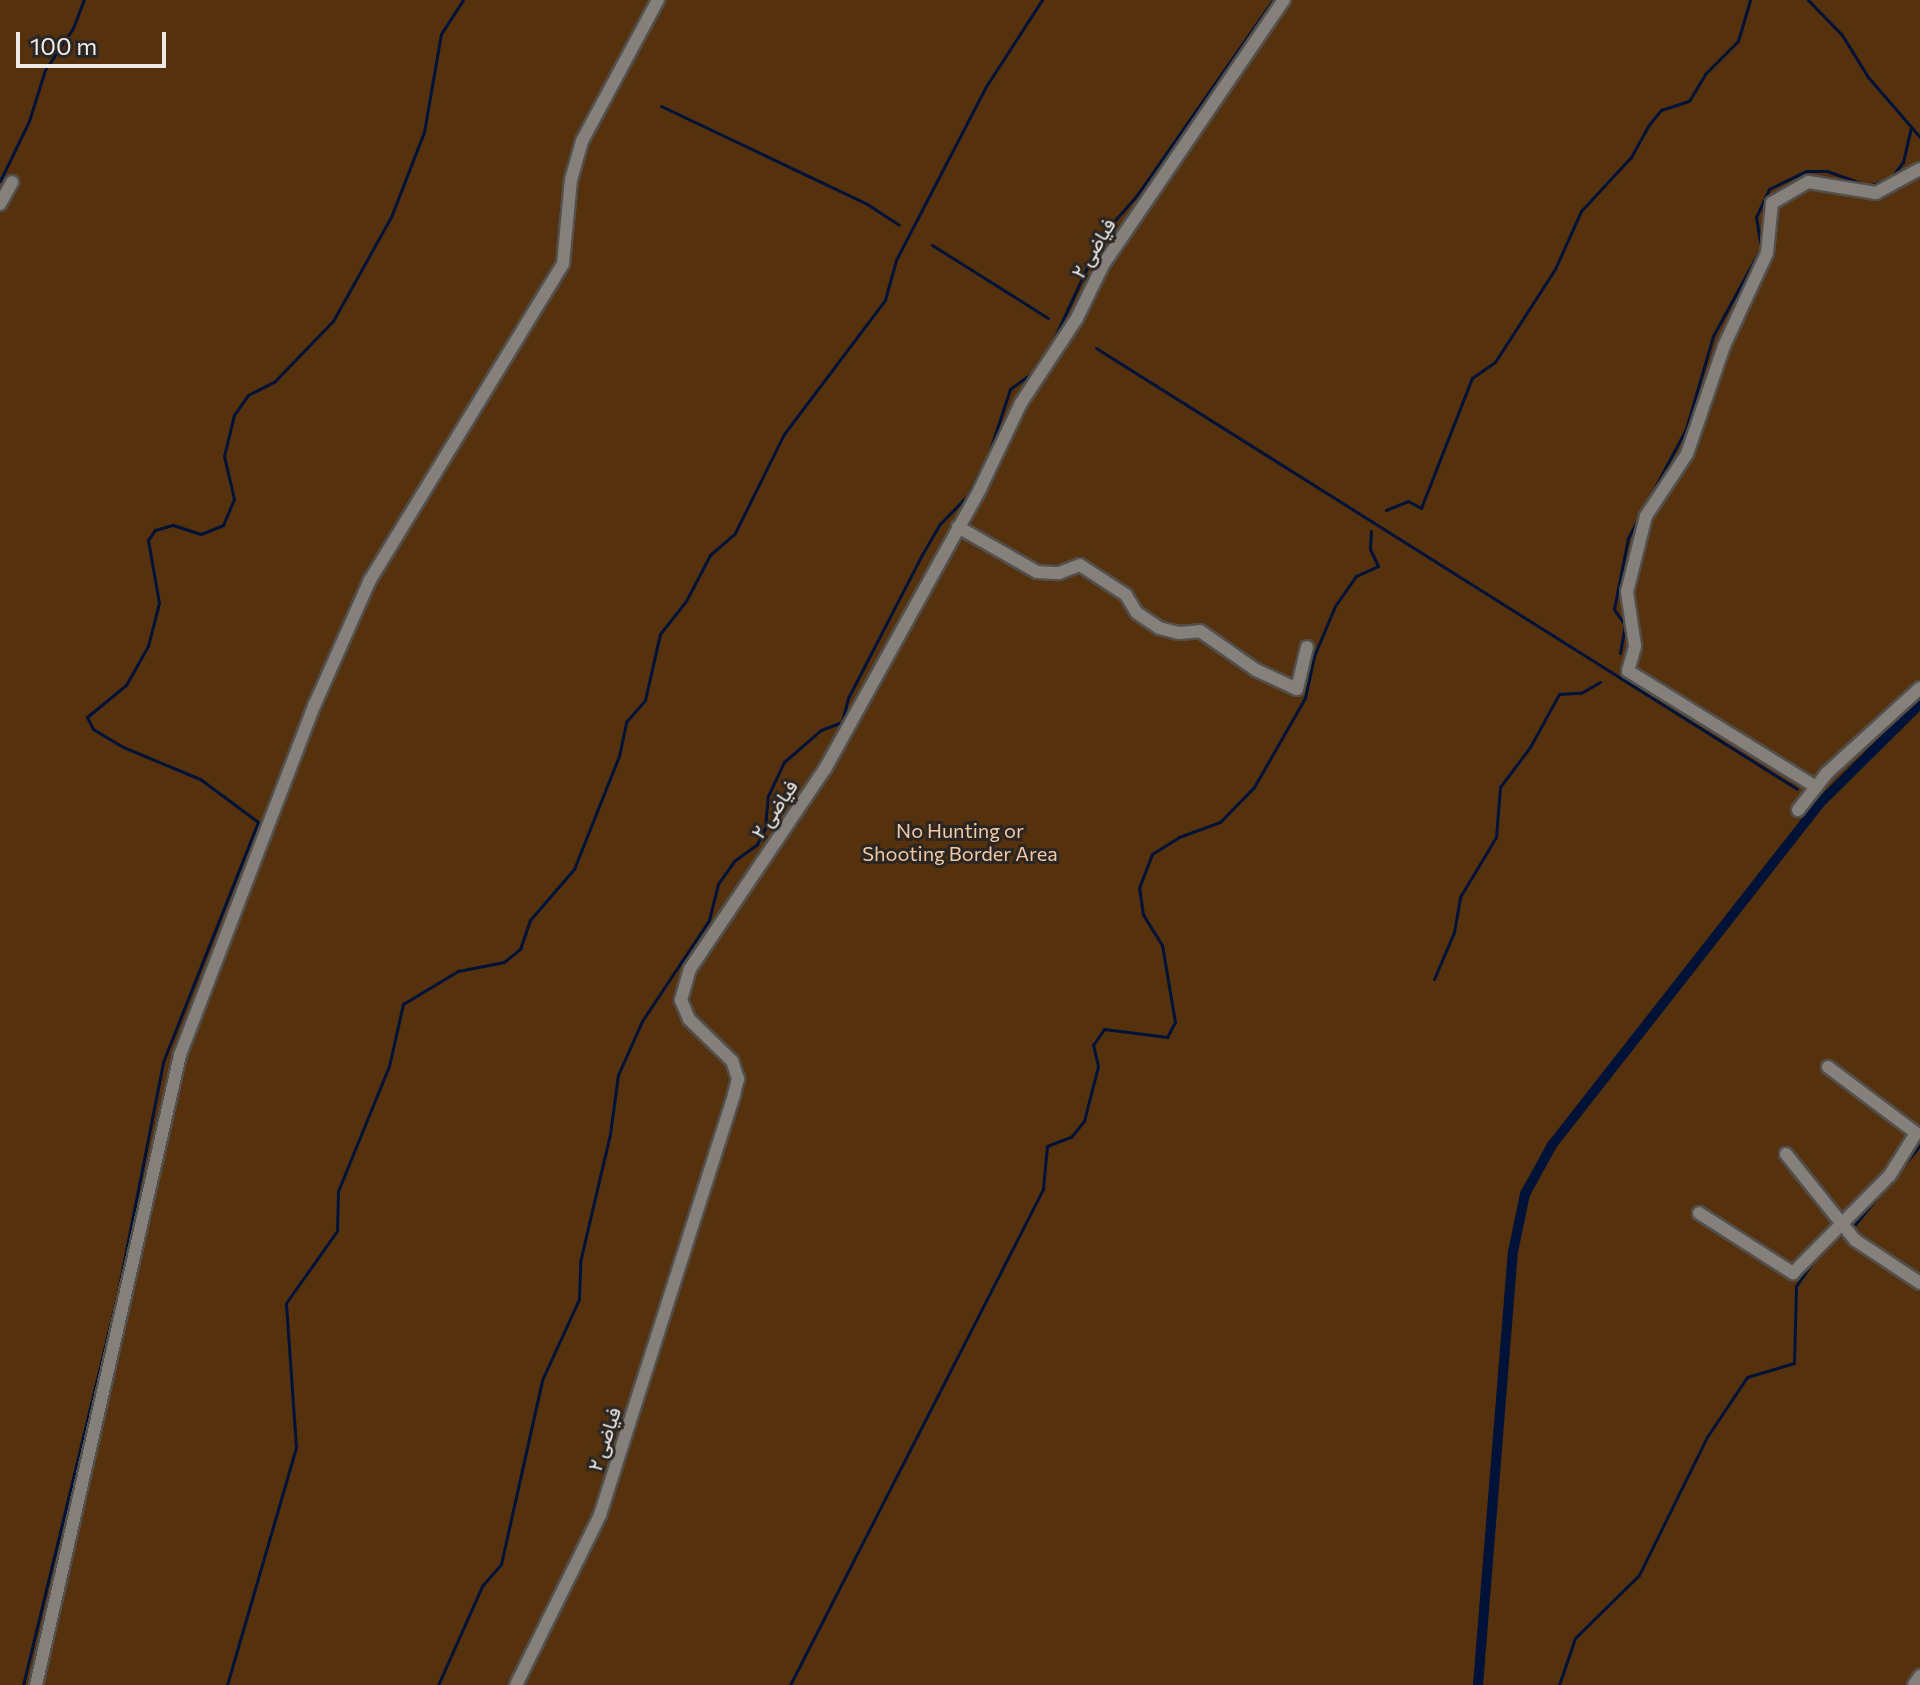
<!DOCTYPE html>
<meta charset="utf-8">
<style>
body{margin:0}
#map{position:relative;width:1920px;height:1685px;overflow:hidden;background:#35302c;font-family:Commissioner,Vazirmatn,sans-serif}
div>[style]{position:absolute}
.green>*{inset:0;background:#56310d;transform-origin:0 0}
.stream>*{height:3px;margin:-1.5px;padding:0 1.5px;transform-origin:1.5px;border-radius:1.5px;background:#001237}
.canal>*{height:10px;margin:-5px;padding:0 5px;transform-origin:5px;border-radius:5px;background:#001237}
.roads{filter:drop-shadow(2px 0 #534f4b) drop-shadow(-2px 0 #534f4b) drop-shadow(0 2px #534f4b) drop-shadow(0 -2px #534f4b)}
.street>*{height:12px;margin:-6px;padding:0 6px;transform-origin:6px;border-radius:6px;background:#86807c}
span{translate:-50% -50%;white-space:nowrap;text-align:center;line-height:1.15;-webkit-text-stroke:6px #2b2622;paint-order:stroke}
.street-label{font-size:20px;color:#eeeae8}
.park-label{font-size:20px;color:#f1c9a7}
.scale{position:absolute;left:16px;top:32px;width:150px;height:36px;box-sizing:border-box;border:4px solid #eeeae8;border-top:0;padding-left:10px;font-size:24px;line-height:28px;white-space:nowrap;color:#eeeae8;-webkit-text-stroke:6px #2b2622;paint-order:stroke}
</style>
<div id="map">
<div class="green">
<i style="left:0;top:0;width:1920px;height:1685px"></i>
</div>
<div class="stream">
<i style="left:1808px;top:0;width:49px;rotate:45.8deg"></i>
<i style="left:1842px;top:35px;width:49px;rotate:58.2deg"></i>
<i style="left:1868px;top:77px;width:79px;rotate:49.1deg"></i>
<i style="left:661px;top:106px;width:228px;rotate:25.4deg"></i>
<i style="left:867px;top:204px;width:38px;rotate:33deg"></i>
<i style="left:0;top:181px;width:67px;rotate:-64.2deg"></i>
<i style="left:29px;top:121px;width:53px;rotate:-72.6deg"></i>
<i style="left:45px;top:70px;width:50px;rotate:-56.3deg"></i>
<i style="left:73px;top:28px;width:30px;rotate:-69deg"></i>
<i style="left:932px;top:245px;width:137px;rotate:32.2deg"></i>
<i style="left:1096px;top:348px;width:828px;rotate:32.17deg"></i>
<i style="left:1386px;top:510px;width:24px;rotate:-22deg"></i>
<i style="left:1408px;top:501px;width:15px;rotate:28deg"></i>
<i style="left:1421px;top:508px;width:140px;rotate:-68.6deg"></i>
<i style="left:1472px;top:378px;width:28px;rotate:-35deg"></i>
<i style="left:1495px;top:362px;width:111px;rotate:-57.2deg"></i>
<i style="left:1555px;top:269px;width:64px;rotate:-65.9deg"></i>
<i style="left:1581px;top:211px;width:74px;rotate:-47.2deg"></i>
<i style="left:1631px;top:157px;width:35px;rotate:-61deg"></i>
<i style="left:1648px;top:126px;width:21px;rotate:-51deg"></i>
<i style="left:1661px;top:110px;width:29px;rotate:-18deg"></i>
<i style="left:1689px;top:101px;width:31px;rotate:-59deg"></i>
<i style="left:1705px;top:74px;width:47px;rotate:-45deg"></i>
<i style="left:1738px;top:41px;width:43px;rotate:-73.7deg"></i>
<i style="left:1620px;top:653px;width:28px;rotate:-80deg"></i>
<i style="left:1625px;top:625px;width:19px;rotate:-125deg"></i>
<i style="left:1614px;top:609px;width:72px;rotate:-78.8deg"></i>
<i style="left:1628px;top:538px;width:123px;rotate:-62deg"></i>
<i style="left:1686px;top:429px;width:97px;rotate:-73.8deg"></i>
<i style="left:1713px;top:336px;width:100px;rotate:-61.4deg"></i>
<i style="left:1761px;top:248px;width:31px;rotate:-99deg"></i>
<i style="left:1756px;top:217px;width:31px;rotate:-65deg"></i>
<i style="left:1769px;top:189px;width:41px;rotate:-25.9deg"></i>
<i style="left:1806px;top:171px;width:21px"></i>
<i style="left:1827px;top:171px;width:45px;rotate:19.7deg"></i>
<i style="left:1869px;top:186px;width:25px;rotate:-21deg"></i>
<i style="left:1892px;top:177px;width:19px;rotate:-54deg"></i>
<i style="left:1903px;top:162px;width:35px;rotate:-77deg"></i>
<i style="left:1434px;top:979px;width:51px;rotate:-66.9deg"></i>
<i style="left:1454px;top:932px;width:36px;rotate:-80deg"></i>
<i style="left:1460px;top:897px;width:70px;rotate:-59deg"></i>
<i style="left:1496px;top:837px;width:50px;rotate:-85.4deg"></i>
<i style="left:1500px;top:787px;width:50px;rotate:-53.1deg"></i>
<i style="left:1530px;top:747px;width:60px;rotate:-61.3deg"></i>
<i style="left:1559px;top:694px;width:22px;rotate:-3deg"></i>
<i style="left:1581px;top:693px;width:22px;rotate:-30deg"></i>
<i style="left:1852px;top:1228px;width:107px;rotate:-50.7deg"></i>
<i style="left:1832px;top:1241px;width:17px;rotate:-33deg"></i>
<i style="left:23px;top:1685px;width:399px;rotate:-76.4deg"></i>
<i style="left:117px;top:1297px;width:239px;rotate:-78.9deg"></i>
<i style="left:163px;top:1062px;width:258px;rotate:-68.4deg"></i>
<i style="left:258px;top:822px;width:72px;rotate:-143.4deg"></i>
<i style="left:200px;top:779px;width:83px;rotate:-157.4deg"></i>
<i style="left:123px;top:747px;width:35px;rotate:-149deg"></i>
<i style="left:93px;top:729px;width:13px;rotate:-117deg"></i>
<i style="left:87px;top:717px;width:50px;rotate:-39.4deg"></i>
<i style="left:126px;top:685px;width:45px;rotate:-60.6deg"></i>
<i style="left:148px;top:646px;width:44px;rotate:-75.7deg"></i>
<i style="left:159px;top:603px;width:64px;rotate:-99.9deg"></i>
<i style="left:148px;top:540px;width:12px;rotate:-55deg"></i>
<i style="left:155px;top:530px;width:19px;rotate:-16deg"></i>
<i style="left:173px;top:525px;width:29px;rotate:18deg"></i>
<i style="left:201px;top:534px;width:24px;rotate:-22deg"></i>
<i style="left:223px;top:525px;width:28px;rotate:-67deg"></i>
<i style="left:234px;top:499px;width:44px;rotate:-103.1deg"></i>
<i style="left:224px;top:456px;width:42px;rotate:-76.3deg"></i>
<i style="left:234px;top:415px;width:24px;rotate:-55deg"></i>
<i style="left:248px;top:395px;width:30px;rotate:-27deg"></i>
<i style="left:275px;top:381px;width:83px;rotate:-46deg"></i>
<i style="left:333px;top:321px;width:119px;rotate:-60.9deg"></i>
<i style="left:391px;top:217px;width:91px;rotate:-68.8deg"></i>
<i style="left:424px;top:132px;width:99px;rotate:-80.2deg"></i>
<i style="left:441px;top:34px;width:40px;rotate:-57.1deg"></i>
<i style="left:227px;top:1685px;width:248px;rotate:-73.8deg"></i>
<i style="left:296px;top:1447px;width:144px;rotate:-94deg"></i>
<i style="left:286px;top:1303px;width:88px;rotate:-54.7deg"></i>
<i style="left:337px;top:1231px;width:40px;rotate:-88.6deg"></i>
<i style="left:338px;top:1191px;width:135px;rotate:-67.8deg"></i>
<i style="left:389px;top:1066px;width:64px;rotate:-77.3deg"></i>
<i style="left:403px;top:1004px;width:64px;rotate:-31deg"></i>
<i style="left:458px;top:971px;width:47px;rotate:-11.1deg"></i>
<i style="left:504px;top:962px;width:21px;rotate:-39deg"></i>
<i style="left:520px;top:949px;width:31px;rotate:-71deg"></i>
<i style="left:530px;top:920px;width:67px;rotate:-49.2deg"></i>
<i style="left:574px;top:869px;width:122px;rotate:-68.3deg"></i>
<i style="left:619px;top:756px;width:35px;rotate:-78deg"></i>
<i style="left:626px;top:722px;width:29px;rotate:-49deg"></i>
<i style="left:645px;top:700px;width:68px;rotate:-77.2deg"></i>
<i style="left:660px;top:634px;width:42px;rotate:-51.8deg"></i>
<i style="left:686px;top:601px;width:52px;rotate:-62.4deg"></i>
<i style="left:710px;top:555px;width:33px;rotate:-41deg"></i>
<i style="left:735px;top:533px;width:110px;rotate:-63.7deg"></i>
<i style="left:784px;top:434px;width:168px;rotate:-53deg"></i>
<i style="left:885px;top:300px;width:41px;rotate:-74.6deg"></i>
<i style="left:896px;top:260px;width:194px;rotate:-62.6deg"></i>
<i style="left:985px;top:88px;width:105px;rotate:-57.1deg"></i>
<i style="left:438px;top:1685px;width:108px;rotate:-66deg"></i>
<i style="left:482px;top:1586px;width:29px;rotate:-49deg"></i>
<i style="left:501px;top:1564px;width:189px;rotate:-77.4deg"></i>
<i style="left:542px;top:1380px;width:89px;rotate:-65.4deg"></i>
<i style="left:579px;top:1299px;width:37px;rotate:-88deg"></i>
<i style="left:580px;top:1262px;width:131px;rotate:-76.8deg"></i>
<i style="left:610px;top:1134px;width:60px;rotate:-82.3deg"></i>
<i style="left:618px;top:1075px;width:59px;rotate:-66deg"></i>
<i style="left:642px;top:1021px;width:121px;rotate:-56.4deg"></i>
<i style="left:709px;top:920px;width:37px;rotate:-76deg"></i>
<i style="left:718px;top:884px;width:28px;rotate:-55deg"></i>
<i style="left:734px;top:861px;width:29px;rotate:-36deg"></i>
<i style="left:757px;top:844px;width:18px;rotate:-63deg"></i>
<i style="left:765px;top:828px;width:32px;rotate:-85deg"></i>
<i style="left:768px;top:796px;width:38px;rotate:-65deg"></i>
<i style="left:784px;top:762px;width:49px;rotate:-40.9deg"></i>
<i style="left:821px;top:730px;width:22px;rotate:-21deg"></i>
<i style="left:842px;top:722px;width:25px;rotate:-76deg"></i>
<i style="left:848px;top:698px;width:163px;rotate:-62.7deg"></i>
<i style="left:923px;top:553px;width:34px;rotate:-60deg"></i>
<i style="left:940px;top:524px;width:40px;rotate:-46deg"></i>
<i style="left:968px;top:495px;width:47px;rotate:-63.4deg"></i>
<i style="left:989px;top:453px;width:67px;rotate:-71.8deg"></i>
<i style="left:1010px;top:389px;width:27px;rotate:-36deg"></i>
<i style="left:1032px;top:373px;width:38px;rotate:-57deg"></i>
<i style="left:1053px;top:341px;width:117px;rotate:-65.2deg"></i>
<i style="left:1102px;top:235px;width:53px;rotate:-48.8deg"></i>
<i style="left:1137px;top:195px;width:238px;rotate:-55.1deg"></i>
<i style="left:790px;top:1685px;width:557px;rotate:-62.97deg"></i>
<i style="left:1043px;top:1189px;width:43px;rotate:-84.7deg"></i>
<i style="left:1047px;top:1146px;width:26px;rotate:-21deg"></i>
<i style="left:1071px;top:1137px;width:21px;rotate:-51deg"></i>
<i style="left:1084px;top:1121px;width:57px;rotate:-75.7deg"></i>
<i style="left:1098px;top:1066px;width:22px;rotate:-103deg"></i>
<i style="left:1093px;top:1045px;width:19px;rotate:-55deg"></i>
<i style="left:1104px;top:1029px;width:64px;rotate:7.2deg"></i>
<i style="left:1167px;top:1037px;width:17px;rotate:-62deg"></i>
<i style="left:1175px;top:1022px;width:78px;rotate:-99.6deg"></i>
<i style="left:1162px;top:945px;width:36px;rotate:-122deg"></i>
<i style="left:1143px;top:915px;width:27px;rotate:-98deg"></i>
<i style="left:1139px;top:888px;width:36px;rotate:-69deg"></i>
<i style="left:1152px;top:854px;width:32px;rotate:-32deg"></i>
<i style="left:1179px;top:837px;width:44px;rotate:-20.1deg"></i>
<i style="left:1220px;top:822px;width:49px;rotate:-45.8deg"></i>
<i style="left:1254px;top:787px;width:103px;rotate:-60.2deg"></i>
<i style="left:1305px;top:698px;width:43px;rotate:-77.9deg"></i>
<i style="left:1314px;top:656px;width:54px;rotate:-67.2deg"></i>
<i style="left:1335px;top:606px;width:37px;rotate:-55deg"></i>
<i style="left:1356px;top:576px;width:24px;rotate:-24deg"></i>
<i style="left:1378px;top:566px;width:19px;rotate:-115deg"></i>
<i style="left:1370px;top:549px;width:18px;rotate:-87deg"></i>
<i style="left:1559px;top:1685px;width:50px;rotate:-71.2deg"></i>
<i style="left:1575px;top:1638px;width:90px;rotate:-44.5deg"></i>
<i style="left:1639px;top:1575px;width:154px;rotate:-63.8deg"></i>
<i style="left:1707px;top:1437px;width:72px;rotate:-56.3deg"></i>
<i style="left:1747px;top:1377px;width:49px;rotate:-16.6deg"></i>
<i style="left:1794px;top:1363px;width:77px;rotate:-88.5deg"></i>
<i style="left:1796px;top:1286px;width:38px;rotate:-55deg"></i>
</div>
<div class="canal">
<i style="left:1478px;top:1685px;width:434px;rotate:-85.4deg"></i>
<i style="left:1513px;top:1252px;width:59px;rotate:-78.3deg"></i>
<i style="left:1525px;top:1194px;width:56px;rotate:-61.1deg"></i>
<i style="left:1552px;top:1145px;width:433px;rotate:-51.9deg"></i>
<i style="left:1819px;top:804px;width:142px;rotate:-44.7deg"></i>
</div>
<div class="roads">
<div class="street">
<i style="left:0;top:204px;width:25px;rotate:-61deg"></i>
<i style="left:958px;top:527px;width:91px;rotate:29.7deg"></i>
<i style="left:1037px;top:572px;width:22px;rotate:3deg"></i>
<i style="left:1059px;top:573px;width:22px;rotate:-21deg"></i>
<i style="left:1080px;top:565px;width:55px;rotate:33.1deg"></i>
<i style="left:1126px;top:595px;width:21px;rotate:59deg"></i>
<i style="left:1137px;top:613px;width:27px;rotate:34deg"></i>
<i style="left:1159px;top:628px;width:21px;rotate:14deg"></i>
<i style="left:1179px;top:633px;width:21px;rotate:-5deg"></i>
<i style="left:1200px;top:631px;width:68px;rotate:34.9deg"></i>
<i style="left:1256px;top:670px;width:45px;rotate:24.9deg"></i>
<i style="left:1297px;top:689px;width:43px;rotate:-76.6deg"></i>
<i style="left:1816px;top:787px;width:221px;rotate:-148.3deg"></i>
<i style="left:1628px;top:671px;width:26px;rotate:-74deg"></i>
<i style="left:1635px;top:646px;width:55px;rotate:-98.4deg"></i>
<i style="left:1627px;top:592px;width:78px;rotate:-76deg"></i>
<i style="left:1646px;top:516px;width:74px;rotate:-56.5deg"></i>
<i style="left:1687px;top:454px;width:114px;rotate:-71.1deg"></i>
<i style="left:1724px;top:346px;width:102px;rotate:-65.2deg"></i>
<i style="left:1767px;top:253px;width:50px;rotate:-84.3deg"></i>
<i style="left:1772px;top:203px;width:42px;rotate:-30.3deg"></i>
<i style="left:1808px;top:182px;width:69px;rotate:9.2deg"></i>
<i style="left:1876px;top:193px;width:50px;rotate:-28.6deg"></i>
<i style="left:1798px;top:810px;width:47px;rotate:-51.9deg"></i>
<i style="left:1827px;top:773px;width:126px;rotate:-42.4deg"></i>
<i style="left:1786px;top:1154px;width:110px;rotate:51.3deg"></i>
<i style="left:1855px;top:1240px;width:78px;rotate:33.5deg"></i>
<i style="left:1699px;top:1213px;width:112px;rotate:32.6deg"></i>
<i style="left:1793px;top:1273px;width:138px;rotate:-45.3deg"></i>
<i style="left:1890px;top:1175px;width:49px;rotate:-58.2deg"></i>
<i style="left:1916px;top:1133px;width:110px;rotate:-143.1deg"></i>
<i style="left:36px;top:1685px;width:646px;rotate:-77.12deg"></i>
<i style="left:180px;top:1055px;width:376px;rotate:-69deg"></i>
<i style="left:315px;top:704px;width:136px;rotate:-66.1deg"></i>
<i style="left:370px;top:580px;width:370px;rotate:-58.6deg"></i>
<i style="left:563px;top:264px;width:84px;rotate:-84.6deg"></i>
<i style="left:571px;top:180px;width:41px;rotate:-74.2deg"></i>
<i style="left:582px;top:141px;width:160px;rotate:-61.7deg"></i>
<i style="left:516px;top:1685px;width:190px;rotate:-63.7deg"></i>
<i style="left:600px;top:1515px;width:442px;rotate:-72.3deg"></i>
<i style="left:734px;top:1094px;width:16px;rotate:-75deg"></i>
<i style="left:738px;top:1079px;width:19px;rotate:-108deg"></i>
<i style="left:732px;top:1061px;width:60px;rotate:-135.7deg"></i>
<i style="left:689px;top:1019px;width:21px;rotate:-113deg"></i>
<i style="left:681px;top:1000px;width:32px;rotate:-74deg"></i>
<i style="left:690px;top:969px;width:241px;rotate:-56deg"></i>
<i style="left:825px;top:769px;width:320px;rotate:-61deg"></i>
<i style="left:980px;top:489px;width:95px;rotate:-64.5deg"></i>
<i style="left:1021px;top:403px;width:102px;rotate:-56.6deg"></i>
<i style="left:1077px;top:318px;width:59px;rotate:-63.9deg"></i>
<i style="left:1103px;top:265px;width:321px;rotate:-55.7deg"></i>
<i style="left:1914px;top:1685px;width:11px;rotate:-56deg"></i>
</div>
</div>
<div class="street-label">
<span style="left:1093px;top:248px;rotate:-59deg">فیاضی ۲</span>
<span style="left:774px;top:809px;rotate:-56deg">فیاضی ۲</span>
<span style="left:604px;top:1439px;rotate:-72deg">فیاضی ۲</span>
</div>
<div class="park-label">
<span style="left:960px;top:842px">No Hunting or<br>Shooting Border Area</span>
</div>
<div class="scale">100 m</div>
</div>
